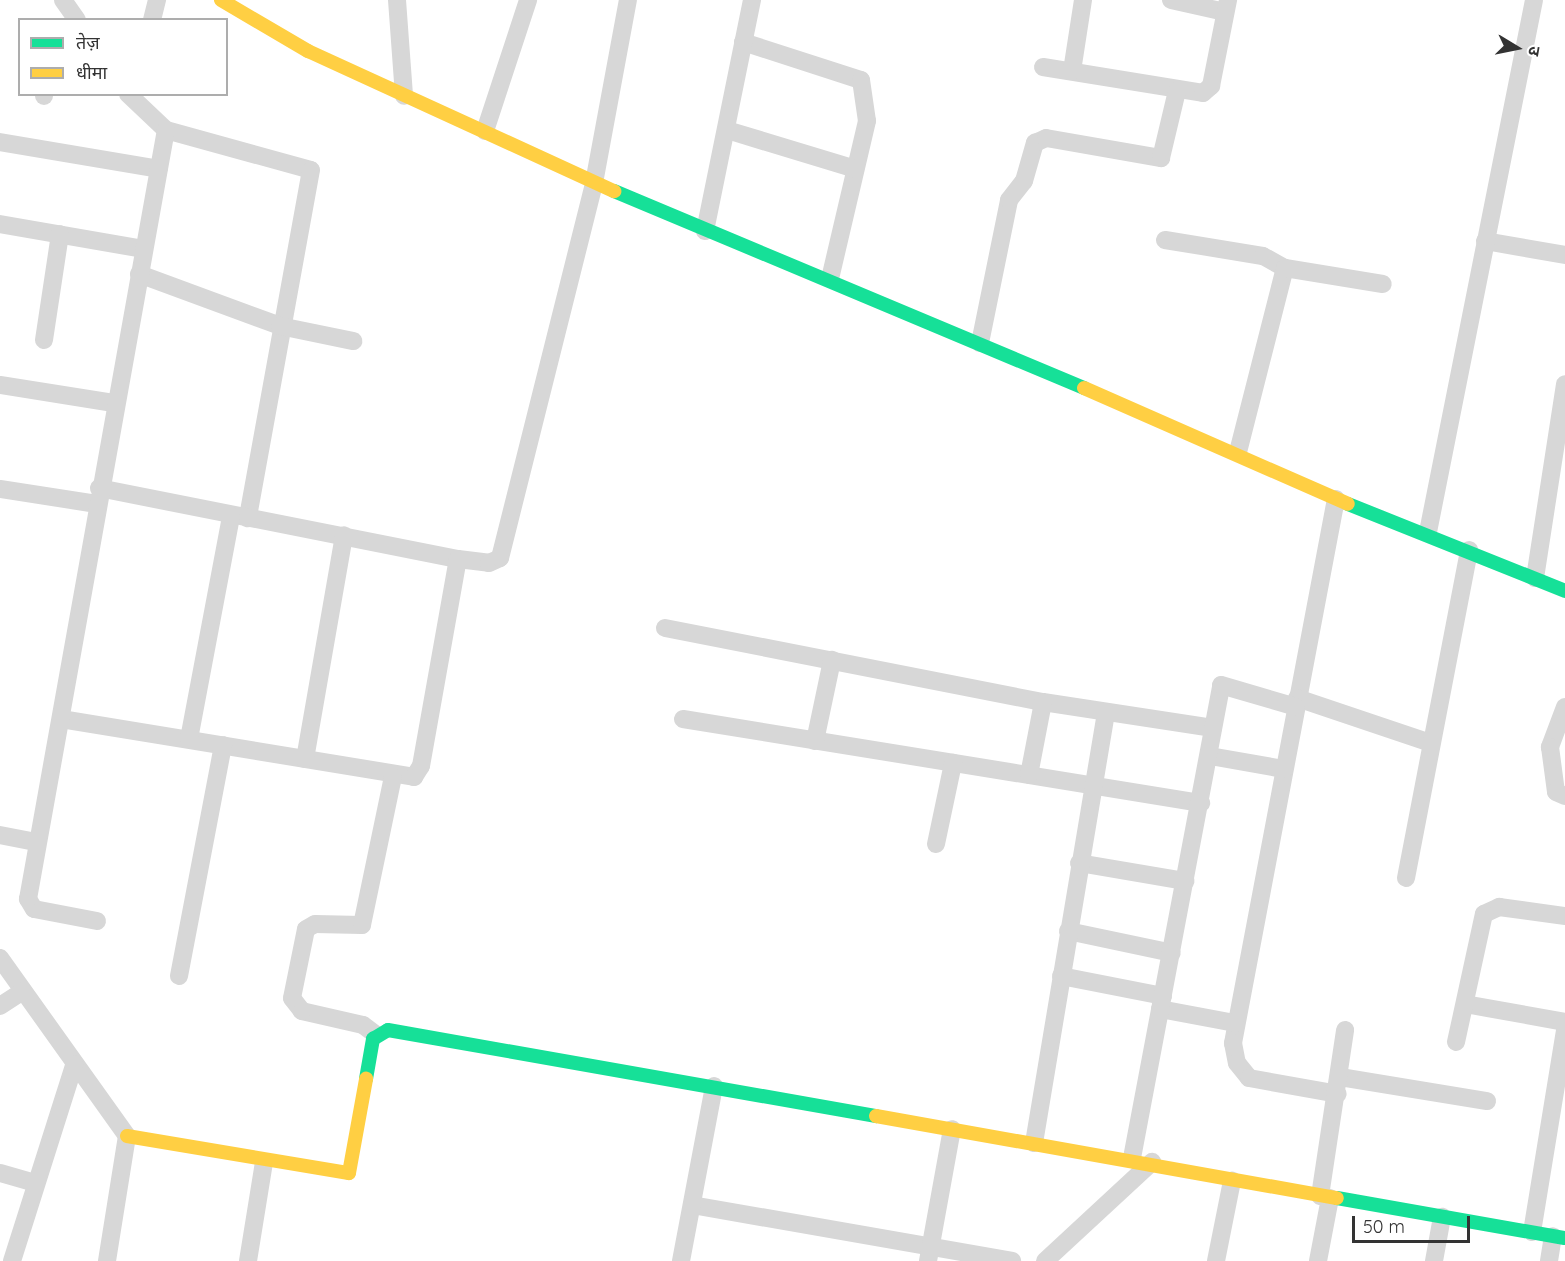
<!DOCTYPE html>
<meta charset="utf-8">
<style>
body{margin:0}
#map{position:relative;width:1565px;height:1261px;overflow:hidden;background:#fff;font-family:Quicksand,"Noto Sans Devanagari",sans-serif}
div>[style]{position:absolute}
.street>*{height:18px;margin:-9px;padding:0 9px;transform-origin:9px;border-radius:9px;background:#d7d7d7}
.fast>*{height:14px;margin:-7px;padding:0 7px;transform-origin:7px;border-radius:7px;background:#16e098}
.slow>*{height:14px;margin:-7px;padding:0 7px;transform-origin:7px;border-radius:7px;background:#ffcf43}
span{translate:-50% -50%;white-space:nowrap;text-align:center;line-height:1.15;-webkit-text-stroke:6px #fff;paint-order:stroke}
.legend{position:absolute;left:18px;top:18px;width:210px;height:78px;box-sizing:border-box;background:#fff;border:2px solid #adadad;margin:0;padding:8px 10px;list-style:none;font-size:18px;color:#333}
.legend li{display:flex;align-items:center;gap:12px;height:30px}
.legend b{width:30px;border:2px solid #adadad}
.north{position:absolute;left:1487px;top:18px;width:60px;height:60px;-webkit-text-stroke:4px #fff;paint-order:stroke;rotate:100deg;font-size:16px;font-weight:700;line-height:24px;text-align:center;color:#333}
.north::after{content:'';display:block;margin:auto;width:21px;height:27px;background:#333;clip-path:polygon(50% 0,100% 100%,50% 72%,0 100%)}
.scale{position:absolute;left:1352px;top:1216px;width:118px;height:27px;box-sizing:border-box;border:3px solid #333;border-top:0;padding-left:8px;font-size:18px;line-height:21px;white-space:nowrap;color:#333;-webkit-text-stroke:4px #fff;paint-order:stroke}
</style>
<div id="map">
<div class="street">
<i style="left:63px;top:0;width:24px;rotate:55deg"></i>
<i style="left:397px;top:0;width:96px;rotate:85.8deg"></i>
<i style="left:1171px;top:0;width:55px;rotate:12.5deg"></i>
<i style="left:152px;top:20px;width:21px;rotate:-76deg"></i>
<i style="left:743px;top:42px;width:124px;rotate:17.9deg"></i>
<i style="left:861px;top:80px;width:41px;rotate:81.7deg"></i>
<i style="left:867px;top:121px;width:162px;rotate:103.2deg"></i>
<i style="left:1043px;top:67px;width:162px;rotate:9.2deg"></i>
<i style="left:1203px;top:93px;width:11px;rotate:-41deg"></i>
<i style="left:1211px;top:86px;width:88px;rotate:-78.8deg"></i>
<i style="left:1072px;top:71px;width:72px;rotate:-81.2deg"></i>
<i style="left:128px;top:94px;width:52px;rotate:43.5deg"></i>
<i style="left:166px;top:130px;width:150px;rotate:15.4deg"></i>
<i style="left:311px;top:170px;width:354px;rotate:100.3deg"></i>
<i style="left:44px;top:96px;width:2px;rotate:-90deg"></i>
<i style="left:727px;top:130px;width:134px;rotate:16.9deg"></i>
<i style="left:485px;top:131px;width:138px;rotate:-71.8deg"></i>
<i style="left:0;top:142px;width:161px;rotate:9.6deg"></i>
<i style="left:0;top:224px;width:145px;rotate:9.9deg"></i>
<i style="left:705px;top:231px;width:236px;rotate:-78.5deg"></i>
<i style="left:1165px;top:240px;width:99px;rotate:9.3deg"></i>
<i style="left:1263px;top:256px;width:25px;rotate:29deg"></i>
<i style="left:1485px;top:241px;width:81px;rotate:9.9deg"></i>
<i style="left:139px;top:274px;width:150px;rotate:20.2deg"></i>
<i style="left:280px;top:326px;width:75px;rotate:11.6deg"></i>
<i style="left:44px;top:340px;width:107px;rotate:-81.4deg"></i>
<i style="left:980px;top:343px;width:146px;rotate:-78.5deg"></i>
<i style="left:1009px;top:200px;width:24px;rotate:-52deg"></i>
<i style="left:1024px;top:181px;width:40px;rotate:-74deg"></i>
<i style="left:1035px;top:143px;width:12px;rotate:-24deg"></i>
<i style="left:1046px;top:138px;width:117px;rotate:9.9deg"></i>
<i style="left:1161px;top:158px;width:69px;rotate:-76.6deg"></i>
<i style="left:0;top:385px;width:115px;rotate:9deg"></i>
<i style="left:1238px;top:452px;width:190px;rotate:-75.7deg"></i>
<i style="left:1285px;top:268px;width:99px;rotate:9.3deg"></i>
<i style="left:99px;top:488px;width:366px;rotate:11.2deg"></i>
<i style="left:458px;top:559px;width:31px;rotate:7deg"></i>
<i style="left:489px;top:563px;width:12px;rotate:-24deg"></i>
<i style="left:500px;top:558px;width:387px;rotate:-75.9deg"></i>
<i style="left:594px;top:183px;width:186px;rotate:-79.5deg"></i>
<i style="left:0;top:489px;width:98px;rotate:8.8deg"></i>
<i style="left:1336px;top:499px;width:554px;rotate:100.72deg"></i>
<i style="left:1233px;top:1043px;width:20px;rotate:79deg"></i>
<i style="left:1237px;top:1063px;width:19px;rotate:51deg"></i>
<i style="left:1249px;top:1078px;width:90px;rotate:10.2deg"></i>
<i style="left:1428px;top:532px;width:542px;rotate:-78.73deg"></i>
<i style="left:1535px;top:578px;width:196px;rotate:-81.2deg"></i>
<i style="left:665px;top:628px;width:385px;rotate:11.1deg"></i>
<i style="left:1043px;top:702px;width:172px;rotate:8.7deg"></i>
<i style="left:1297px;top:698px;width:141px;rotate:18.6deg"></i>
<i style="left:1565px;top:707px;width:43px;rotate:110.6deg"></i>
<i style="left:1550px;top:747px;width:45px;rotate:82.4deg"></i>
<i style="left:1556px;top:792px;width:10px;rotate:24deg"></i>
<i style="left:61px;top:719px;width:358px;rotate:9.3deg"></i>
<i style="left:414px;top:777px;width:13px;rotate:-58deg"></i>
<i style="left:421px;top:766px;width:210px;rotate:-79.9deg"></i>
<i style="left:683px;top:719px;width:525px;rotate:9.21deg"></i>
<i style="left:189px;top:739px;width:227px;rotate:-79.3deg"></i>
<i style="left:815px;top:741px;width:83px;rotate:-78.1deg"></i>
<i style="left:1210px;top:756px;width:75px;rotate:10deg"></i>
<i style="left:305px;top:759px;width:227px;rotate:-80.1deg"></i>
<i style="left:1029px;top:775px;width:74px;rotate:-79.1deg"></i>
<i style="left:0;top:835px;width:37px;rotate:11deg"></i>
<i style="left:936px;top:844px;width:83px;rotate:-78.1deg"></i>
<i style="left:1079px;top:863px;width:108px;rotate:9.6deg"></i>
<i style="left:1406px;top:878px;width:334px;rotate:-79.1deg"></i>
<i style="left:97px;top:921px;width:64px;rotate:-169.2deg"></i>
<i style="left:34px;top:909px;width:12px;rotate:-121deg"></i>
<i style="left:28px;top:899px;width:781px;rotate:-79.83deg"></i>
<i style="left:1068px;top:931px;width:106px;rotate:11.9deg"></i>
<i style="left:0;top:958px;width:219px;rotate:54.5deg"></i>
<i style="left:127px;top:1136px;width:127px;rotate:99.1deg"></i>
<i style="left:179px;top:976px;width:235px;rotate:-79.2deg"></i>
<i style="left:1061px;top:976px;width:104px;rotate:11.1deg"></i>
<i style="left:1465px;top:1004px;width:102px;rotate:10.2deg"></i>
<i style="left:0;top:1006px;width:27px;rotate:-33deg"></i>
<i style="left:1160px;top:1009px;width:76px;rotate:10.6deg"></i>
<i style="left:375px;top:1034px;width:15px;rotate:-143deg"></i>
<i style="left:363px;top:1025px;width:63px;rotate:-167.1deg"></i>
<i style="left:302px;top:1011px;width:16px;rotate:-128deg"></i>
<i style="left:292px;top:998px;width:70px;rotate:-78.5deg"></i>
<i style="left:306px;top:929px;width:10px;rotate:-29deg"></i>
<i style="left:315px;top:924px;width:47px;rotate:1.2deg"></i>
<i style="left:362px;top:925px;width:151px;rotate:-78.2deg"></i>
<i style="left:1456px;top:1042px;width:131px;rotate:-77.7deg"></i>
<i style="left:1484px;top:914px;width:17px;rotate:-25deg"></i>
<i style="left:1499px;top:907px;width:67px;rotate:7.8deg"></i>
<i style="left:1340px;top:1077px;width:149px;rotate:9.3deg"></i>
<i style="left:1034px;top:1143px;width:437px;rotate:-80.5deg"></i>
<i style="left:1132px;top:1158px;width:481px;rotate:-79.3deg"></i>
<i style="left:1221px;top:685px;width:78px;rotate:16.3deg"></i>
<i style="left:0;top:1173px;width:37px;rotate:16deg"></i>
<i style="left:1320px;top:1196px;width:168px;rotate:-81.4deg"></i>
<i style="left:692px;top:1205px;width:325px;rotate:9.9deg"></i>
<i style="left:1532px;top:1232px;width:204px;rotate:-80.7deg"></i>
<i style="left:12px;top:1261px;width:206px;rotate:-72.4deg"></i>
<i style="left:248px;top:1261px;width:100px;rotate:-80.8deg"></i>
<i style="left:681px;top:1261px;width:178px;rotate:-79.3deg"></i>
<i style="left:928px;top:1261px;width:134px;rotate:-79.7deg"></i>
<i style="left:1045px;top:1261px;width:146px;rotate:-42.8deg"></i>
<i style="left:1216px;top:1261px;width:82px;rotate:-78.7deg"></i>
<i style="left:1318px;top:1261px;width:64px;rotate:-79.2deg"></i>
<i style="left:1434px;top:1261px;width:45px;rotate:-79.7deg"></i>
<i style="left:1549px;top:1261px;width:25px;rotate:-81deg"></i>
</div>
<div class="fast">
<i style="left:614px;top:191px;width:510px;rotate:22.74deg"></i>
<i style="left:1348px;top:504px;width:234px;rotate:21.8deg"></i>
<i style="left:366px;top:1079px;width:41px;rotate:-80.1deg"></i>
<i style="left:373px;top:1039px;width:17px;rotate:-31deg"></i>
<i style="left:388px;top:1030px;width:496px;rotate:10deg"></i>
<i style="left:1337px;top:1198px;width:231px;rotate:10deg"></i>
</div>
<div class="slow">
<i style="left:221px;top:0;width:101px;rotate:30.4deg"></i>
<i style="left:308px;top:51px;width:337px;rotate:24.6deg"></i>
<i style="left:1084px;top:388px;width:288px;rotate:23.7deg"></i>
<i style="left:876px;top:1116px;width:468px;rotate:10.1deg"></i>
<i style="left:127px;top:1136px;width:225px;rotate:9.5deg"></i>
<i style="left:349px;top:1173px;width:96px;rotate:-79.7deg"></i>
</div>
<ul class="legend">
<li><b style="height:8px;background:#16e098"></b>तेज़</li>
<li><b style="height:8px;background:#ffcf43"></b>धीमा</li>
</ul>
<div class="north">उ</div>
<div class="scale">50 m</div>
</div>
